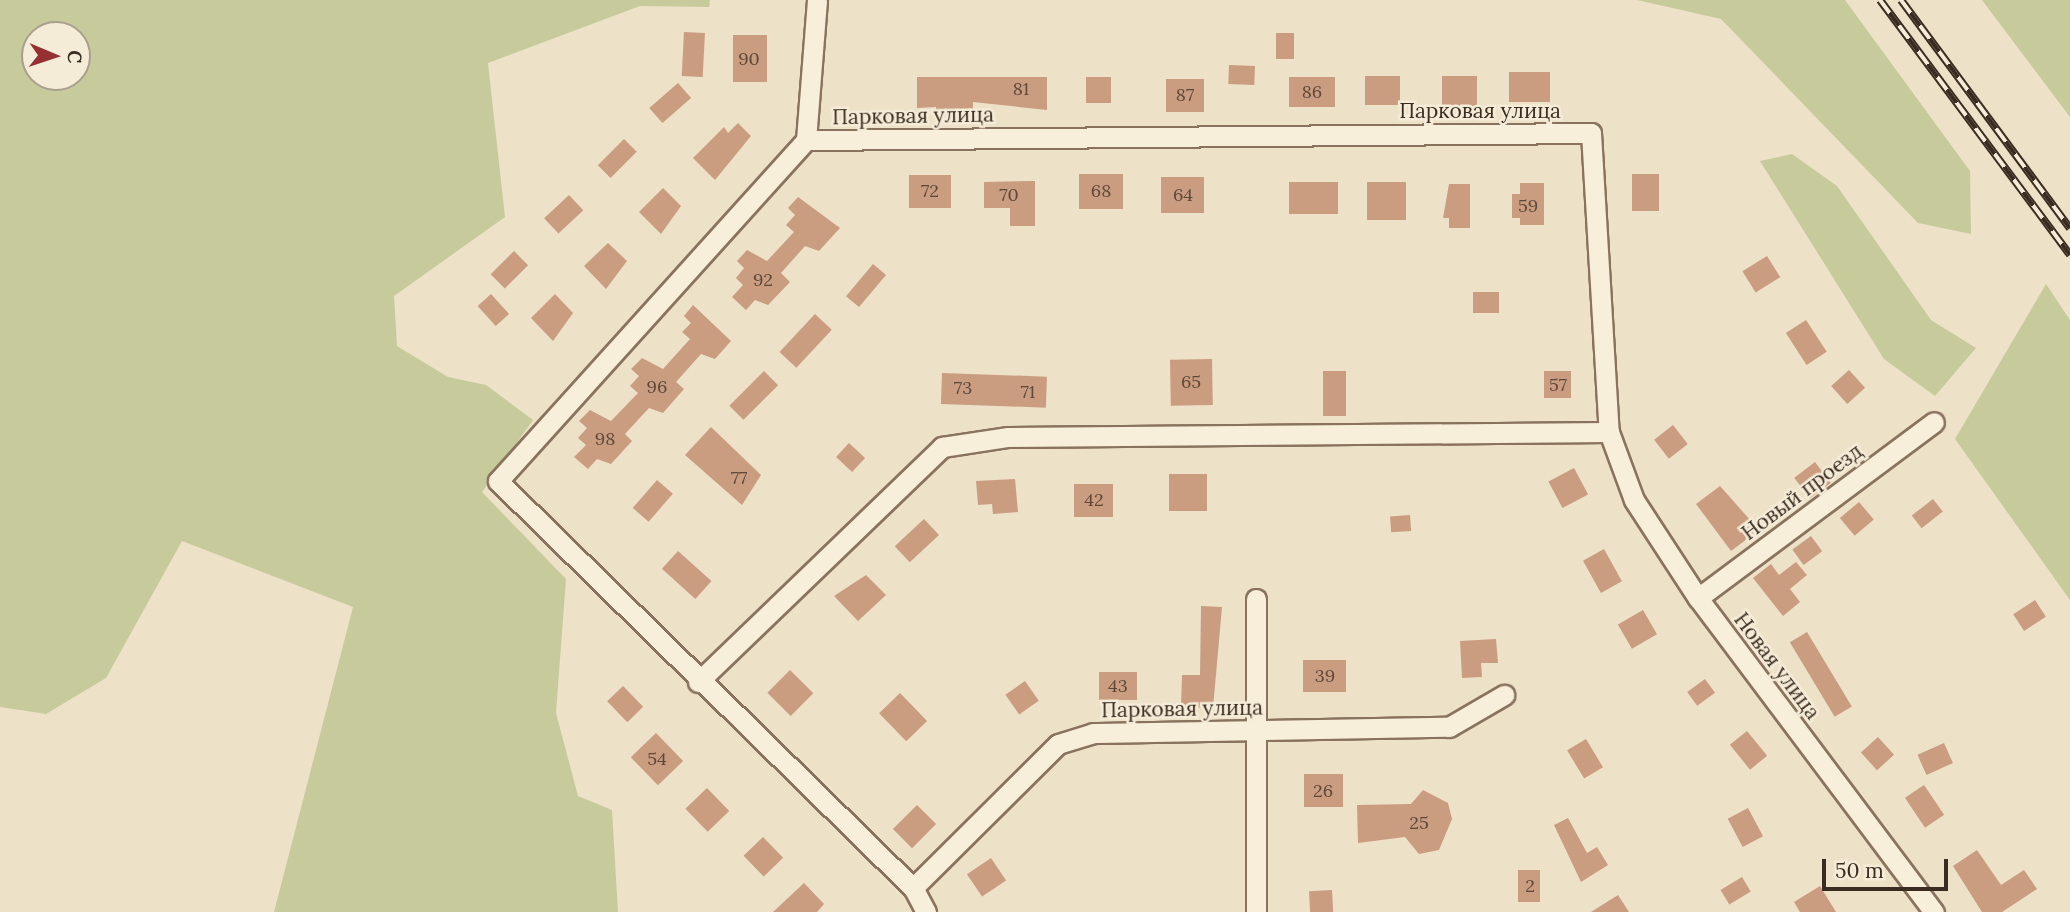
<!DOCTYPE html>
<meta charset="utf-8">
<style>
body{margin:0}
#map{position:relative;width:2070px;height:912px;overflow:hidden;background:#ede1c8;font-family:Lora,serif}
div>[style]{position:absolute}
.green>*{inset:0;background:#c7cb9c}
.building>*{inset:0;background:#ca9c80;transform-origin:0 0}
.roads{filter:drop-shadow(2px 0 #89735e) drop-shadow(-2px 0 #89735e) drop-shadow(0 2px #89735e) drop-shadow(0 -2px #89735e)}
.minor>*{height:19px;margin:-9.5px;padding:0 9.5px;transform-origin:9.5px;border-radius:9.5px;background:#f8efdb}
.rail>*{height:8px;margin-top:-4px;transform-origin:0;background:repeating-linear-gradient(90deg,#f5ecd8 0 16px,#3a2c21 0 32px);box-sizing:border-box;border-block:2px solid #3a2c21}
span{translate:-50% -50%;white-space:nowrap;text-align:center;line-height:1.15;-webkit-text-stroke:5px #f5ecd8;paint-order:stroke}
.number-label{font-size:18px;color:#5e4839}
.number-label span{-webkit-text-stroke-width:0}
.street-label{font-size:21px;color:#3a2c21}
.north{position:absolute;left:21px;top:21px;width:70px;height:70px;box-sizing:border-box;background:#f5ecd8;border:2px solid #aa9f8f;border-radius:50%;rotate:92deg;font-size:19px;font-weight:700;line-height:28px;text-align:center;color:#3a2c21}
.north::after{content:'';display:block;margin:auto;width:24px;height:32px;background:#963033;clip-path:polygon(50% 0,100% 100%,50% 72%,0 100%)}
.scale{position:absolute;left:1822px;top:859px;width:126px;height:32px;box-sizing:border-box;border:4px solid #3a2c21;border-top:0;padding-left:9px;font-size:21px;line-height:24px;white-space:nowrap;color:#3a2c21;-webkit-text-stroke:5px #f5ecd8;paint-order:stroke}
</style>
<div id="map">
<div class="green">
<i style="clip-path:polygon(evenodd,0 0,710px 0,709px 7px,640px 6px,488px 63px,505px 217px,394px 296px,397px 346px,448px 377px,486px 385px,533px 420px,482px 492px,566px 579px,556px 713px,578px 796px,612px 810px,618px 912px,274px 912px,353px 607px,182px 541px,106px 678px,46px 714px,0 707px,0 0,35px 35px,77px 35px,77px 77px,35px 77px,35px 35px)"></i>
<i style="clip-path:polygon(1637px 0,1845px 0,1970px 171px,1971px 234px,1918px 223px,1721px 19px)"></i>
<i style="clip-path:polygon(1982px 0,2070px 0,2070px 117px)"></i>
<i style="clip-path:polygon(1792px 154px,1837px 186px,1931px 320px,1976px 348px,1935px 396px,1884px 359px,1760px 161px)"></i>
<i style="clip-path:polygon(2046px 284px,2070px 320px,2070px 600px,1955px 439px)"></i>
</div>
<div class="building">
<i style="left:684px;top:32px;width:21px;height:44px;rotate:3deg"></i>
<i style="left:1276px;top:33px;width:18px;height:26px"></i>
<i style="left:733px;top:35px;width:34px;height:47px"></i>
<i style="left:1229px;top:65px;width:26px;height:19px;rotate:2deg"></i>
<i style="left:1509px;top:72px;width:41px;height:30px"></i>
<i style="left:1365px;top:76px;width:35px;height:29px"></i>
<i style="left:1442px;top:76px;width:35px;height:31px"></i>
<i style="clip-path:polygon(917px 77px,1047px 77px,1047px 110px,973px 102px,973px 114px,936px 114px,936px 107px,917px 108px)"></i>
<i style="left:1086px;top:77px;width:25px;height:26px"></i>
<i style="left:1289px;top:77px;width:46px;height:30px"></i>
<i style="left:1166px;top:79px;width:38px;height:33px"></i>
<i style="left:678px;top:83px;width:20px;height:38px;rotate:49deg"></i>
<i style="clip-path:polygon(738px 123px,751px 136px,715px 180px,693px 158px,724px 127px,728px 133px)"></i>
<i style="left:624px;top:139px;width:18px;height:37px;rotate:45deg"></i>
<i style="left:1079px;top:174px;width:44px;height:35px"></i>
<i style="left:1632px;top:174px;width:27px;height:37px"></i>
<i style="left:909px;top:175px;width:42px;height:33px"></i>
<i style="left:1161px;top:177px;width:43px;height:36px"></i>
<i style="clip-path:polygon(1035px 181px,1035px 226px,1010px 226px,1010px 208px,984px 208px,984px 182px)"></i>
<i style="left:1289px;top:182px;width:49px;height:32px"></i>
<i style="left:1367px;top:182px;width:39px;height:38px"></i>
<i style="clip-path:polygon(1520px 183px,1544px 183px,1544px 225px,1520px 225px,1520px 218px,1512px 218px,1512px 194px,1520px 194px)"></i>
<i style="clip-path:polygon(1449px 184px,1470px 184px,1470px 228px,1449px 228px,1449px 218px,1443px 218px)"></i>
<i style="clip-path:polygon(663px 188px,681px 206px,661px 234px,639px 212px)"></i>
<i style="left:569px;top:195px;width:21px;height:34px;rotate:47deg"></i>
<i style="clip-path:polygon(798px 197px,840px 228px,819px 251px,805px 246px,781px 273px,790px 282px,768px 305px,755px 300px,746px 310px,732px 297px,743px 285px,736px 278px,744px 268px,737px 261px,747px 250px,767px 261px,794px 232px,786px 225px,795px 215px,788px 208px)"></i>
<i style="clip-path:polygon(608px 243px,627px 261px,606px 289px,584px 266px)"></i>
<i style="left:514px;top:251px;width:20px;height:33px;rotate:45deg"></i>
<i style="left:1767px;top:256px;width:25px;height:29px;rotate:58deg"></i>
<i style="left:873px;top:264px;width:17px;height:42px;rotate:40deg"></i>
<i style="left:1473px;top:292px;width:26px;height:21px"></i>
<i style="left:491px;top:294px;width:27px;height:18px;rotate:48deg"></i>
<i style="clip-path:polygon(555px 294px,573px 313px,553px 341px,531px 318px)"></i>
<i style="clip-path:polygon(693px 305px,731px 341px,715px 359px,701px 354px,676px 382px,684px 389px,663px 413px,649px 408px,625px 434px,632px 441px,611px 464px,597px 459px,588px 469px,574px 457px,586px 445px,578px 438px,587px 428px,579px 421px,590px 410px,611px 421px,638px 393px,630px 386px,639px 376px,631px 369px,642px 358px,663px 369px,690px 339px,682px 332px,691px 323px,684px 316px)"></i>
<i style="left:815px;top:314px;width:23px;height:52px;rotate:43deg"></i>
<i style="left:1806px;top:320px;width:38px;height:24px;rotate:57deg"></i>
<i style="left:1212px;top:359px;width:46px;height:42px;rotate:89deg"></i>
<i style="left:1849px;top:370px;width:24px;height:24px;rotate:48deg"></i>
<i style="left:764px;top:371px;width:20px;height:49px;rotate:45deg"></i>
<i style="left:1346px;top:371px;width:45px;height:23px;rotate:90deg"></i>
<i style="left:1544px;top:371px;width:27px;height:27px"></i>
<i style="left:942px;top:373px;width:105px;height:31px;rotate:2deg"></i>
<i style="left:1673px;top:425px;width:24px;height:24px;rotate:52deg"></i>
<i style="clip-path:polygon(711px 427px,761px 475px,742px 505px,685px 455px)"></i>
<i style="left:849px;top:443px;width:22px;height:19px;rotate:43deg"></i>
<i style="left:1815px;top:462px;width:26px;height:26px;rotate:53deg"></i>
<i style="left:1574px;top:468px;width:30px;height:29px;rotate:62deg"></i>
<i style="left:1169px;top:474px;width:38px;height:37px"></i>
<i style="clip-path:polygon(1015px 479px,1018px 512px,993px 514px,992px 504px,978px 505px,976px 481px)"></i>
<i style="left:657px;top:480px;width:21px;height:37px;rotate:41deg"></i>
<i style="left:1074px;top:484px;width:39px;height:33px"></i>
<i style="clip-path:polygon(1720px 486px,1759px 530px,1731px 551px,1696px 504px)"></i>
<i style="left:1933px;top:499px;width:16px;height:27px;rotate:52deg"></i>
<i style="left:1859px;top:502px;width:23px;height:25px;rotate:50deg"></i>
<i style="left:1410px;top:515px;width:16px;height:20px;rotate:86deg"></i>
<i style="left:924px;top:519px;width:22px;height:40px;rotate:47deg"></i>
<i style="left:1811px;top:536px;width:19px;height:23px;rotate:54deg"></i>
<i style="left:1604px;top:549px;width:37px;height:24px;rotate:61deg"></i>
<i style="left:678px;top:551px;width:45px;height:24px;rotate:42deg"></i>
<i style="clip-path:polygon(1796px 562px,1807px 575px,1790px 589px,1800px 602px,1783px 616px,1753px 578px,1771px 564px,1779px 575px)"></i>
<i style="clip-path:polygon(866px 575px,886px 595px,858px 621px,834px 596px)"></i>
<i style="left:2035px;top:600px;width:20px;height:26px;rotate:57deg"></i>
<i style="clip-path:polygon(1201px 606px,1222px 607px,1213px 708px,1181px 707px,1182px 675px,1200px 675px)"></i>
<i style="left:1643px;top:610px;width:28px;height:29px;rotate:60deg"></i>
<i style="left:1807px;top:632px;width:87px;height:20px;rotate:59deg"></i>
<i style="clip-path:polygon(1496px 639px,1498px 663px,1481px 663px,1482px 677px,1462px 678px,1460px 641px)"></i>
<i style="left:1303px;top:660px;width:43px;height:32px"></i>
<i style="left:790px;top:670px;width:33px;height:32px;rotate:45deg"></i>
<i style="left:1099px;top:672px;width:38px;height:28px"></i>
<i style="left:1705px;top:679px;width:17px;height:22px;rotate:54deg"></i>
<i style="left:1025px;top:681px;width:24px;height:24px;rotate:55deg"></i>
<i style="left:623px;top:686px;width:29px;height:22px;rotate:46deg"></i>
<i style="left:900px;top:693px;width:39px;height:29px;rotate:46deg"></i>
<i style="left:1747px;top:731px;width:32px;height:22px;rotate:51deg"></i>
<i style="left:656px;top:733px;width:39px;height:35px;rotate:46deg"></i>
<i style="left:1878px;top:737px;width:24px;height:23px;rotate:48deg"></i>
<i style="left:1586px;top:739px;width:33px;height:22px;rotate:59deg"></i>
<i style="left:1944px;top:743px;width:22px;height:29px;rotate:66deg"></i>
<i style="left:1304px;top:774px;width:39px;height:33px"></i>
<i style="left:1924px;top:785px;width:36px;height:23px;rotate:56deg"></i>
<i style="left:707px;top:788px;width:32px;height:30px;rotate:46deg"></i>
<i style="clip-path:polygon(1423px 790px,1448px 803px,1452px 819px,1439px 850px,1419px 854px,1405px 837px,1358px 843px,1357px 805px,1411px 804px)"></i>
<i style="left:917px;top:805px;width:27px;height:34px;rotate:45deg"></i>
<i style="left:1748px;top:808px;width:32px;height:23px;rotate:62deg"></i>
<i style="clip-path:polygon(1568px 818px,1587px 853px,1597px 847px,1608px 865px,1581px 882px,1554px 825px)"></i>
<i style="left:763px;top:837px;width:29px;height:27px;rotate:46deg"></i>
<i style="clip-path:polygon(1977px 850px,2001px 885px,2024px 870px,2037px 889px,2002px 912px,1982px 912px,1953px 866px)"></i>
<i style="left:991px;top:858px;width:27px;height:29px;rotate:56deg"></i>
<i style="left:1518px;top:870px;width:22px;height:32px"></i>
<i style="left:1742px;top:877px;width:17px;height:25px;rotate:59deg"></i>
<i style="clip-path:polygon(804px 883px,824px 904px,817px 912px,773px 912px)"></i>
<i style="clip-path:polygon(1820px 886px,1836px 912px,1800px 912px,1794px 902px)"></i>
<i style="left:1332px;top:890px;width:22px;height:23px;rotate:87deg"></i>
<i style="clip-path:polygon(1618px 895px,1629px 912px,1591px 912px)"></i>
</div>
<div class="roads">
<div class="minor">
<i style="left:806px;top:140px;width:140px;rotate:-85.5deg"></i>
<i style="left:1698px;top:598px;width:294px;rotate:-36.7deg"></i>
<i style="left:698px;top:682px;width:339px;rotate:-43.9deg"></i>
<i style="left:942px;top:447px;width:67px;rotate:-8.6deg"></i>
<i style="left:1008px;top:437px;width:601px;rotate:-0.48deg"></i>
<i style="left:913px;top:888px;width:204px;rotate:-44.8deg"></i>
<i style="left:1058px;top:744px;width:37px;rotate:-17deg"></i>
<i style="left:1093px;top:733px;width:356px;rotate:-1deg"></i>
<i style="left:1449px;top:727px;width:64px;rotate:-30.2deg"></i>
<i style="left:926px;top:912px;width:27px;rotate:-118deg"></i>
<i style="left:913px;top:888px;width:581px;rotate:-135.56deg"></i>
<i style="left:498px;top:481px;width:460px;rotate:-47.9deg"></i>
<i style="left:806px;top:140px;width:785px;rotate:-0.51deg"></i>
<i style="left:1591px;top:133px;width:300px;rotate:86.6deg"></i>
<i style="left:1609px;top:432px;width:72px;rotate:69.8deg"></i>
<i style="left:1634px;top:500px;width:117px;rotate:56.9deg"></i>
<i style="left:1698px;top:598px;width:393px;rotate:53.1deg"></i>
<i style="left:1256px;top:912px;width:313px;rotate:-90deg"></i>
</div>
</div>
<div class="rail">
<i style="left:1880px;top:0;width:318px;rotate:53.3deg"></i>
<i style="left:1901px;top:0;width:284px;rotate:53.5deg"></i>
</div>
<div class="number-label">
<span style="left:749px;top:59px">90</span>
<span style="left:1021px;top:89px">81</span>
<span style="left:1312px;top:92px">86</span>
<span style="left:1185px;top:95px">87</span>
<span style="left:930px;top:191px">72</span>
<span style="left:1101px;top:191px">68</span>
<span style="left:1009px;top:195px">70</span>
<span style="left:1183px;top:195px">64</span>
<span style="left:1528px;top:206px">59</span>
<span style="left:763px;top:280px">92</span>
<span style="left:1191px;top:382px">65</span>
<span style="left:1558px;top:385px">57</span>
<span style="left:657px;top:387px">96</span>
<span style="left:963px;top:388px">73</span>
<span style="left:1028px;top:392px">71</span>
<span style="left:605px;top:439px">98</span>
<span style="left:739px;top:478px">77</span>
<span style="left:1094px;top:500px">42</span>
<span style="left:1325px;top:676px">39</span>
<span style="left:1118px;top:686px">43</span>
<span style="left:657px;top:759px">54</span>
<span style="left:1323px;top:791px">26</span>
<span style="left:1419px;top:823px">25</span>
<span style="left:1530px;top:886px">2</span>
</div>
<div class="street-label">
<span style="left:1480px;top:111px">Парковая улица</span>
<span style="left:913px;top:116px;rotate:-1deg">Парковая улица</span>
<span style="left:1802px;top:492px;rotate:-37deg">Новый проезд</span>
<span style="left:1777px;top:666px;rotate:53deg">Новая улица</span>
<span style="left:1182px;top:709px;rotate:-1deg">Парковая улица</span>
</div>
<div class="north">С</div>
<div class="scale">50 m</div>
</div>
